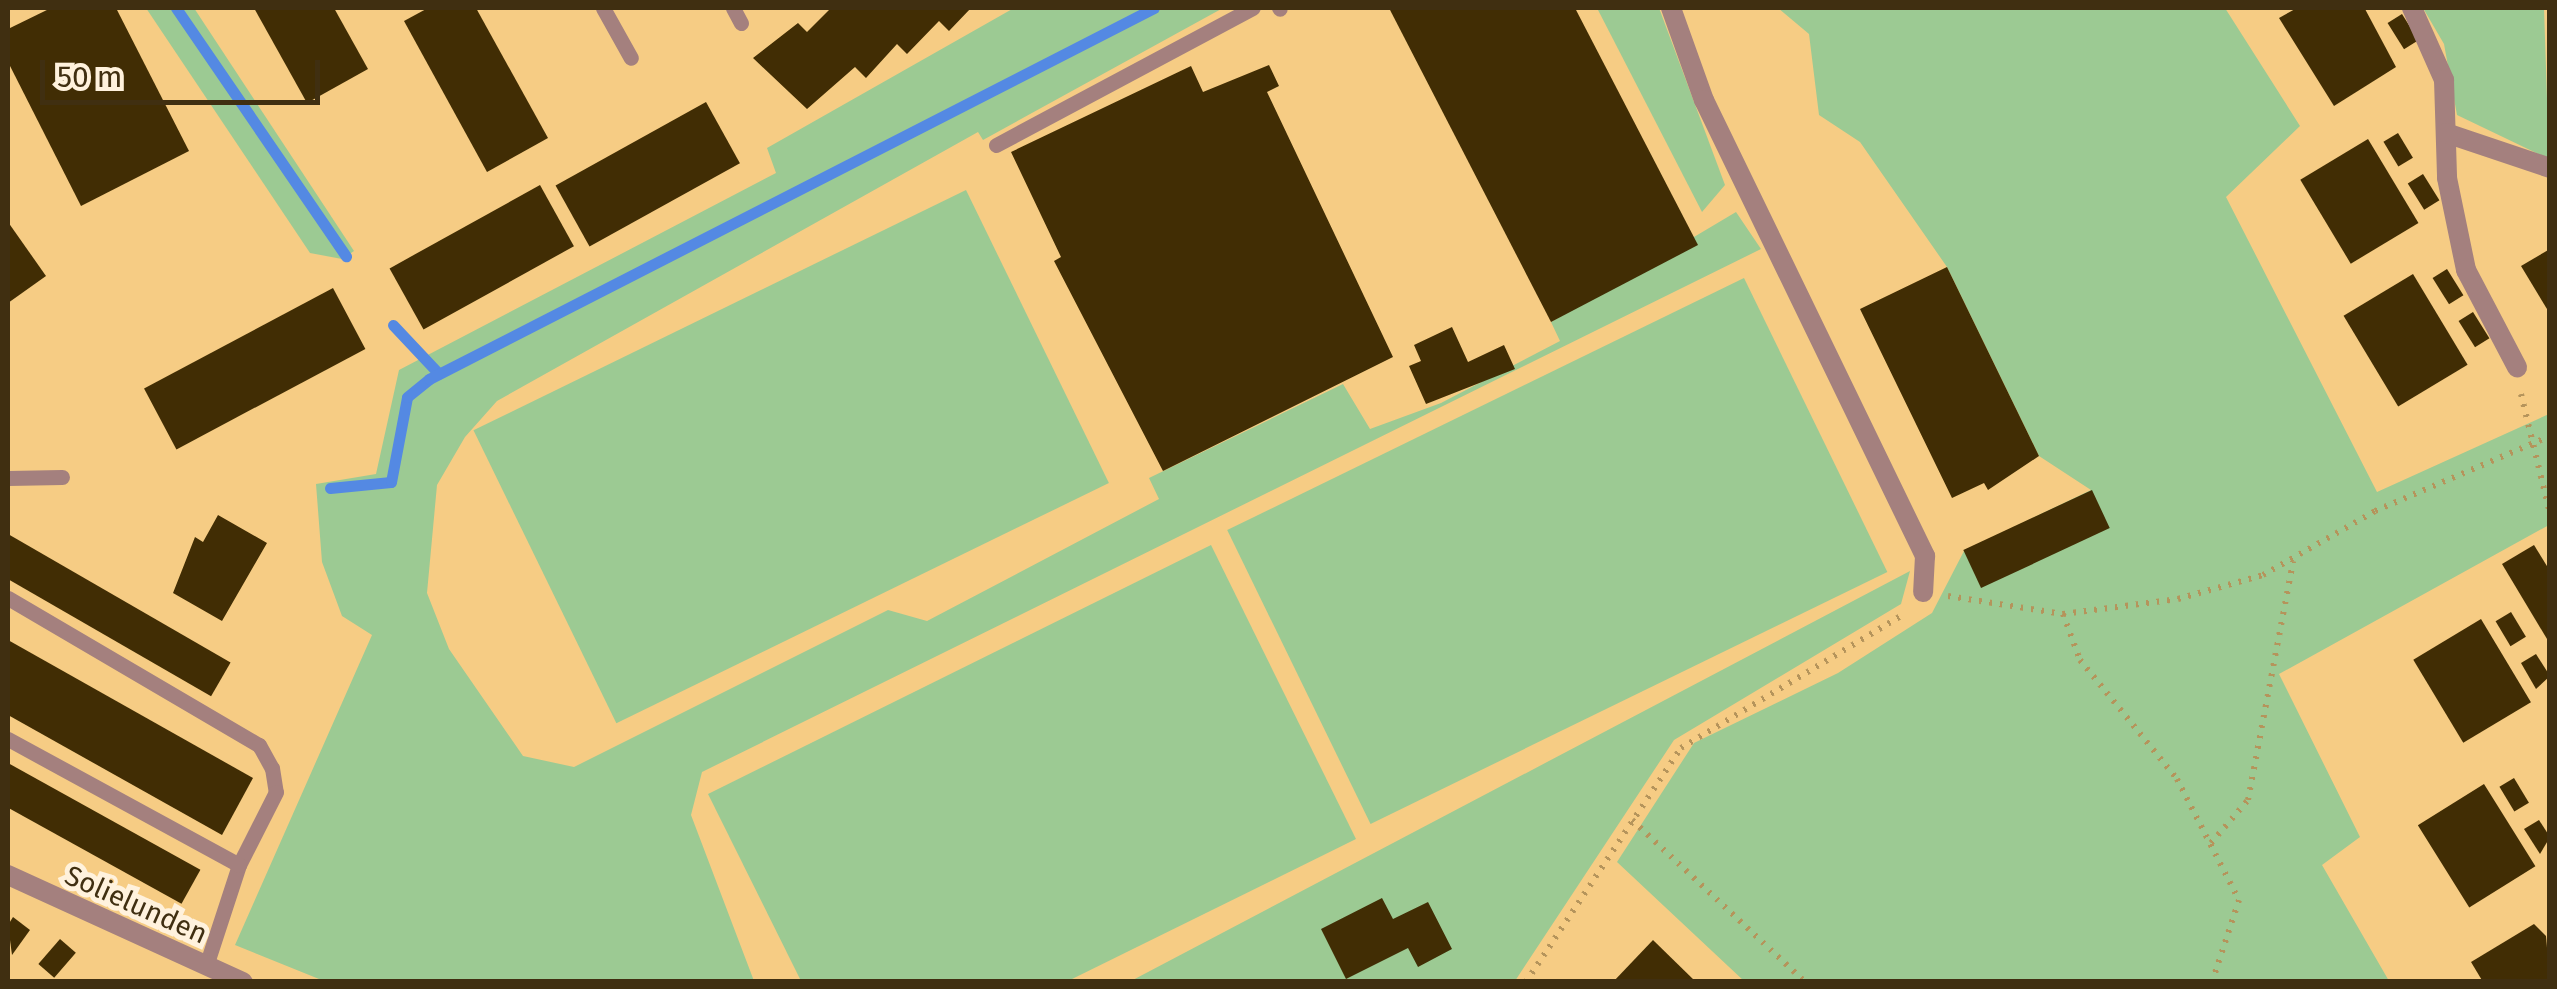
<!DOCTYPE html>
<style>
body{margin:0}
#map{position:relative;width:2557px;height:989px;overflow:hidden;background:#f6cc84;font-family:"Fira Sans",sans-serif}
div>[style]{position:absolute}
.green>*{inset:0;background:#9cca93;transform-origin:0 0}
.stream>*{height:11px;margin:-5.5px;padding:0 5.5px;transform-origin:5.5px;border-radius:5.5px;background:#5489e3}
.building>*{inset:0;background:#412d04;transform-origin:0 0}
.path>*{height:6px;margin-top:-3px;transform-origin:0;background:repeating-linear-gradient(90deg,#b5945b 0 2.5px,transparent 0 10.5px)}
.lane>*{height:15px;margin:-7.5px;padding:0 7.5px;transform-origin:7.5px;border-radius:7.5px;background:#a4807e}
.street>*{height:20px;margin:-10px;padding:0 10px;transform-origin:10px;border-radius:10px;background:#a4807e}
span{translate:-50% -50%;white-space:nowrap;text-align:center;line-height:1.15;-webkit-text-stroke:10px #fff2dd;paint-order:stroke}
.street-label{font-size:28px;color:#402f11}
.frame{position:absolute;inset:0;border:10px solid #402f11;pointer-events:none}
.scale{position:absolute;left:40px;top:60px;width:280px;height:45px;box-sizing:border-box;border:5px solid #402f11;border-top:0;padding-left:12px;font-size:30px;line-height:35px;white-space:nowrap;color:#402f11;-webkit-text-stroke:8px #fff2dd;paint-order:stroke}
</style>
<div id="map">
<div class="green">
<i style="clip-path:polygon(146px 8px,194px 8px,354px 251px,342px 259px,310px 253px)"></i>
<i style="clip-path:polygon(1014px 8px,1223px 8px,983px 140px,978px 132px,497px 401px,465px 437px,437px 485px,427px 593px,449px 649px,523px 756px,574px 767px,888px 610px,927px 621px,1159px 499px,1149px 478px,1343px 384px,1370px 429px,1441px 403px,1560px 341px,1551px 322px,1736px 212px,1761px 249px,702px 772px,691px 815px,754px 981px,324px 981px,235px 945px,372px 635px,342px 616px,322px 562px,316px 484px,376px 474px,399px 370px,776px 173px,767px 148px)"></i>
<i style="clip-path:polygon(1597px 8px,1659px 8px,1725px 185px,1702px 212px)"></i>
<i style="clip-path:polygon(1778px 8px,2225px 8px,2300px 126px,2226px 197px,2377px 492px,2549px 414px,2549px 525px,2279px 674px,2360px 837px,2322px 865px,2389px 981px,1744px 981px,1617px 862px,1694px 743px,1838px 673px,1932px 613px,1964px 551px,2091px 490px,2039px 456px,1947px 267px,1860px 142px,1819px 115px,1809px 34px)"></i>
<i style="clip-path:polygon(2423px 8px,2544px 8px,2549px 159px,2457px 115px,2444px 44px)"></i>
<i style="left:966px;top:190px;width:326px;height:548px;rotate:64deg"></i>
<i style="left:1744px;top:278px;width:327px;height:575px;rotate:64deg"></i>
<i style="clip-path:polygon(1211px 545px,1356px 839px,1068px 981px,801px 981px,708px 794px)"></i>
<i style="clip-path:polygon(1910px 571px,1901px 604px,1674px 740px,1515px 981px,1129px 982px)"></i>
</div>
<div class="stream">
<i style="left:176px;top:8px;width:301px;rotate:55.6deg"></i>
<i style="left:393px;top:325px;width:67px;rotate:46.8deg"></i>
<i style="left:330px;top:488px;width:61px;rotate:-5.6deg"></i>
<i style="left:391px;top:482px;width:86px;rotate:-79.3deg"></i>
<i style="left:407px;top:397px;width:28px;rotate:-39deg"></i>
<i style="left:429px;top:379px;width:814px;rotate:-27.1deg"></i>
</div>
<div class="building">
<i style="clip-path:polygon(51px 8px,116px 8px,189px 151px,81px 206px,8px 62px,8px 29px)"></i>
<i style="clip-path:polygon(254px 8px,334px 8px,368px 69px,307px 103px)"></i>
<i style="clip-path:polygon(428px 8px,476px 8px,548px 138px,487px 172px,404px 21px)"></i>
<i style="clip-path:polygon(831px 8px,849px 9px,971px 8px,949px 31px,939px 21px,907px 54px,897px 44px,866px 78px,855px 67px,807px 109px,753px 58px,798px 23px,807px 32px)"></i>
<i style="clip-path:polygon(1389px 8px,1575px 8px,1698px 245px,1551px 322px)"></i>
<i style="clip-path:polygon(2297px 8px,2365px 9px,2396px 67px,2334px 106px,2279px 18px)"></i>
<i style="left:2402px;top:14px;width:31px;height:17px;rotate:58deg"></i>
<i style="clip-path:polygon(1269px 65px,1279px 86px,1267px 92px,1393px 357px,1163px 471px,1054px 261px,1061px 257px,1011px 152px,1191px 66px,1203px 92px)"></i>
<i style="left:706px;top:102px;width:70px;height:172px;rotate:61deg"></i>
<i style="left:2398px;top:133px;width:29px;height:17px;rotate:59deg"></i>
<i style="left:2368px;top:139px;width:98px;height:79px;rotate:59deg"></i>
<i style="left:2423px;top:174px;width:31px;height:18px;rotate:58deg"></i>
<i style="left:540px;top:185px;width:70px;height:172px;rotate:61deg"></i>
<i style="clip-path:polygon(8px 222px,46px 276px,8px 303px)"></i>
<i style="clip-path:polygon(2550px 249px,2550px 314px,2521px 266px)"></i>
<i style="clip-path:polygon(1947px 267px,2039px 456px,1988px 490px,1984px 483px,1952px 498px,1860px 309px)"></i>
<i style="left:2447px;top:269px;width:31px;height:17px;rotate:58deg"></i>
<i style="left:2413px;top:274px;width:106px;height:81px;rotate:59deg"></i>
<i style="left:333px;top:288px;width:69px;height:214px;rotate:62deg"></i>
<i style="left:2473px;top:312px;width:31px;height:17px;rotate:58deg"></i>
<i style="clip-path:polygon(1452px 327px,1468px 362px,1504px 345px,1515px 369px,1426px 404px,1409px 366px,1421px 361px,1414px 345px)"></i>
<i style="left:2092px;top:490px;width:42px;height:142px;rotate:65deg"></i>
<i style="clip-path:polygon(218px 515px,267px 543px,222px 621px,173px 593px,195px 537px,203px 542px)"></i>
<i style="left:8px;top:534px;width:257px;height:39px;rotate:30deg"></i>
<i style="clip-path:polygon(2534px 545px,2550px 571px,2550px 644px,2502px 564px)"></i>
<i style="left:2511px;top:612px;width:29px;height:18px;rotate:59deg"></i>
<i style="left:2481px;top:619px;width:97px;height:79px;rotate:59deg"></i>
<i style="clip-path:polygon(8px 640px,253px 778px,222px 835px,8px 715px)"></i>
<i style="clip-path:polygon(2536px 654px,2550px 676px,2536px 689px,2521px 663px)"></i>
<i style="left:8px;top:763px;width:220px;height:39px;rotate:29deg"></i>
<i style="left:2514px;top:778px;width:29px;height:17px;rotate:59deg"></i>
<i style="left:2484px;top:784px;width:97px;height:78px;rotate:58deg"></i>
<i style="clip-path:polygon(2539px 820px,2550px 837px,2540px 854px,2524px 829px)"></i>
<i style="clip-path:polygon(1382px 898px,1393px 919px,1428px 902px,1452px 949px,1418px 967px,1408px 948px,1346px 979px,1321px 929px)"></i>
<i style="clip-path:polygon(13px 917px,30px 930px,12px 955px,8px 925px)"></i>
<i style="clip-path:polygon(2534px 924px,2546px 936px,2550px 982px,2483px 982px,2471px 962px)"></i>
<i style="left:60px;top:939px;width:21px;height:33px;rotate:41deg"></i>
<i style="clip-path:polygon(1653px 940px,1696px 982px,1613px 982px)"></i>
</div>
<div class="path">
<i style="left:2521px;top:394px;width:123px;rotate:76.4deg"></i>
<i style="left:1948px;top:596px;width:116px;rotate:8.9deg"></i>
<i style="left:2063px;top:614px;width:116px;rotate:-7.4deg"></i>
<i style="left:2178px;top:599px;width:88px;rotate:-15.8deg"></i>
<i style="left:2263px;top:575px;width:129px;rotate:-29.7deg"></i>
<i style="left:2375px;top:511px;width:190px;rotate:-23.2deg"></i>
<i style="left:2063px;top:614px;width:49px;rotate:69.7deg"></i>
<i style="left:2080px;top:660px;width:154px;rotate:50.8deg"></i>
<i style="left:2177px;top:779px;width:136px;rotate:62.9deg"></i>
<i style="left:2239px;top:900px;width:86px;rotate:108.2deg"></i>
<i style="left:1632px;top:820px;width:237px;rotate:43.1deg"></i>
<i style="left:2211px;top:843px;width:57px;rotate:-49.3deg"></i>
<i style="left:2248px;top:800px;width:243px;rotate:-79.3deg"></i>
<i style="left:1526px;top:982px;width:281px;rotate:-56.5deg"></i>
<i style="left:1681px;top:748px;width:262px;rotate:-31deg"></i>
</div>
<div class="lane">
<i style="left:603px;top:8px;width:57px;rotate:60.8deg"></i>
<i style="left:733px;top:8px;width:17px;rotate:62deg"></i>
<i style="left:1279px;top:8px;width:1px;rotate:45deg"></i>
<i style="left:996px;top:145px;width:291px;rotate:-28.1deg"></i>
<i style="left:8px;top:478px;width:54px;rotate:-1.1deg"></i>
<i style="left:8px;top:598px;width:291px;rotate:30.4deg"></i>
<i style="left:259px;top:745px;width:26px;rotate:61deg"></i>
<i style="left:272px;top:768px;width:24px;rotate:81deg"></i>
<i style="left:276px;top:792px;width:82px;rotate:116.9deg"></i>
<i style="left:239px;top:865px;width:106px;rotate:108.1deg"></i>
<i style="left:8px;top:739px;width:263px;rotate:28.6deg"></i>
</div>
<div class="street">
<i style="left:1671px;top:8px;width:98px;rotate:70.3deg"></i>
<i style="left:1704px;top:100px;width:507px;rotate:64.14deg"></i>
<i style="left:1925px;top:556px;width:36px;rotate:93deg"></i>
<i style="left:2412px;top:8px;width:79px;rotate:66deg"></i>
<i style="left:2444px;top:80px;width:98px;rotate:88.2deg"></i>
<i style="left:2447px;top:178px;width:94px;rotate:78.3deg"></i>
<i style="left:2466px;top:270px;width:110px;rotate:62.3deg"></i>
<i style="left:2446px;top:133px;width:110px;rotate:18.6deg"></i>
<i style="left:8px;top:875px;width:258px;rotate:24.5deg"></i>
</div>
<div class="street-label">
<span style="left:136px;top:905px;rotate:24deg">Solielunden</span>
</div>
<div class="frame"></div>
<div class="scale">50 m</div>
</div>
